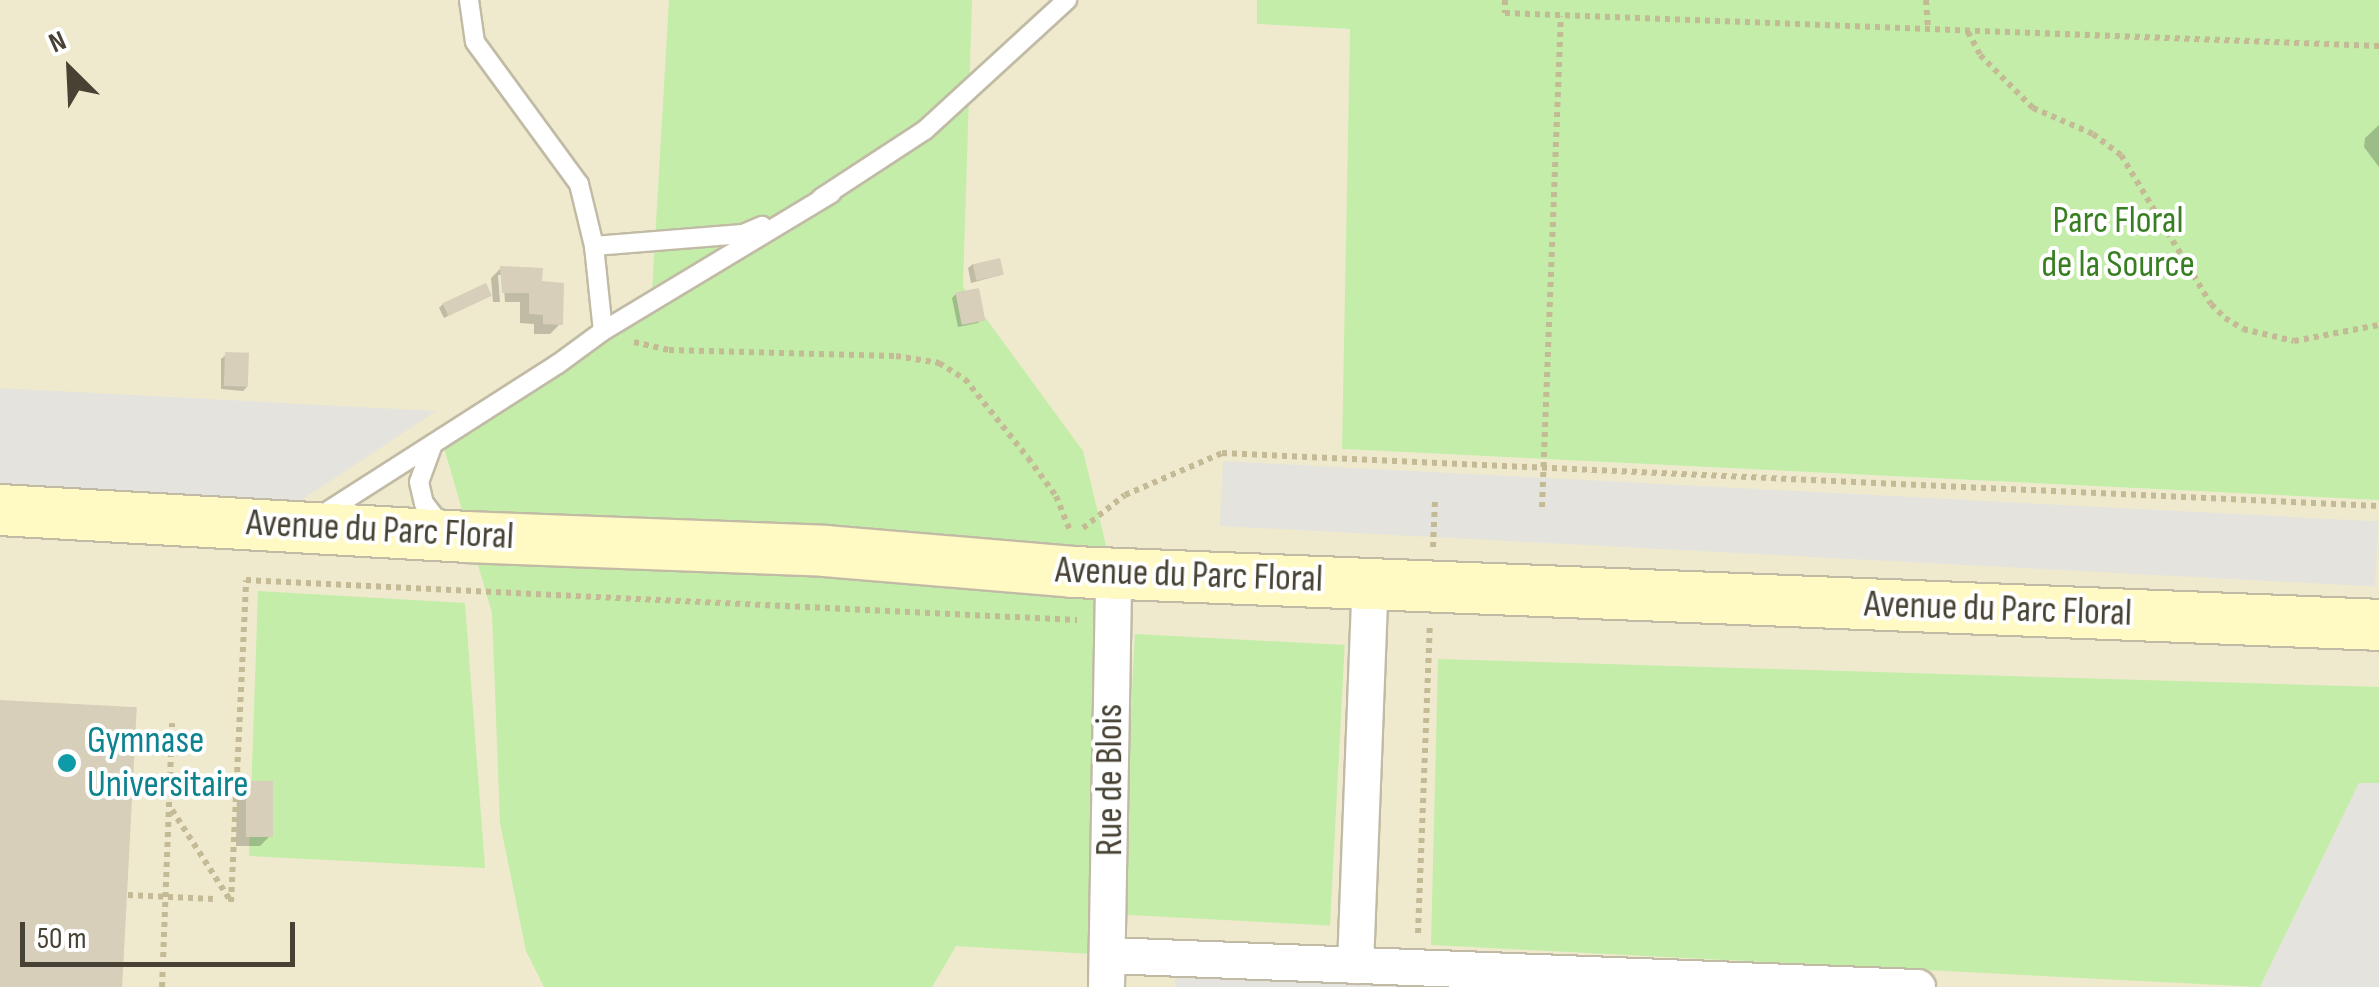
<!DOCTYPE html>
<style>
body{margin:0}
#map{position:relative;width:2379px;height:987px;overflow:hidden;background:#f4f2e5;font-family:"Sofia Sans Condensed",sans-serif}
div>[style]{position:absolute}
.education>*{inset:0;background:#efeacd}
.green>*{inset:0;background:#c4eda9;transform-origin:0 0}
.parking>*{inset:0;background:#e4e3dd;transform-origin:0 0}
.shadow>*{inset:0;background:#0003}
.building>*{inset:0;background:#d7cfb9;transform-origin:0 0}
.path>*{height:6px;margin-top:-3px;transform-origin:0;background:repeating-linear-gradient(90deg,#c4ba96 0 5px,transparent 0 10px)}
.roads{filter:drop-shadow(2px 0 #c1bba6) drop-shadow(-2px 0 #c1bba6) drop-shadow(0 2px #c1bba6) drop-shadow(0 -2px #c1bba6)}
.service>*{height:18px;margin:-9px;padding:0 9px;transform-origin:9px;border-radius:9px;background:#fff}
.minor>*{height:35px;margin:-17.5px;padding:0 17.5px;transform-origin:17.5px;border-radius:17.5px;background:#fff}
.secondary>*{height:50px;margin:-25px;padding:0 25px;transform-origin:25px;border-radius:25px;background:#fff9c4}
.path-bridge>*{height:6px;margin-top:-3px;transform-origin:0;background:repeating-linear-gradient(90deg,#c4ba96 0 5px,transparent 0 10px)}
.dots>*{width:28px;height:28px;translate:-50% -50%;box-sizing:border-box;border:5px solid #fff;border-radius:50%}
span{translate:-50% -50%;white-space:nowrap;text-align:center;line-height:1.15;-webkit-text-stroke:8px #fff;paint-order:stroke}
.park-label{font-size:38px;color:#377f21}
.street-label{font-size:38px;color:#474234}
.culture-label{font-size:38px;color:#0d838f}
.left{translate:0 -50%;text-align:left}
.north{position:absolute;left:20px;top:20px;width:100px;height:100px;-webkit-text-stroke:8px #fff;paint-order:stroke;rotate:336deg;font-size:28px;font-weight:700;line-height:40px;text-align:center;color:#474234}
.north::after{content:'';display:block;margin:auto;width:35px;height:45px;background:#474234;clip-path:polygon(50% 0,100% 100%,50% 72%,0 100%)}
.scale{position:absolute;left:20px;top:922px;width:275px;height:45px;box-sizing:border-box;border:5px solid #474234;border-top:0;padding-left:12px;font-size:30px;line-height:35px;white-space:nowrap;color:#474234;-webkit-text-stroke:8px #fff;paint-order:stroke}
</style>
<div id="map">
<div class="education">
<i style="clip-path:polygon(0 0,1257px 0,1258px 24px,1350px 29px,1343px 449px,2379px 500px,2379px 987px,0 987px)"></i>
</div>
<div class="green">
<i style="clip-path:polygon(669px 0,972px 0,963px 287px,1083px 451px,1113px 574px,1108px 955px,956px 946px,932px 987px,544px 987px,526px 951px,500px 823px,492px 613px,440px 434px,652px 292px)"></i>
<i style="clip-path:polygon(1257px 0,2379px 0,2379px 500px,1342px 449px,1350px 29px,1257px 24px)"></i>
<i style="clip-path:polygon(258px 591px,465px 603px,485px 868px,249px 856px)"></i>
<i style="left:1135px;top:634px;width:210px;height:281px;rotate:3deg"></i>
<i style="clip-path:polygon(1438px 659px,2379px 687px,2379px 783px,2359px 783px,2260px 987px,1431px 945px)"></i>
</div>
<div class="parking">
<i style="clip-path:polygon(0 388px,436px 411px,297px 503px,0 486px)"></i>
<i style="left:1223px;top:461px;width:1157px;height:65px;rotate:3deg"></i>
<i style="clip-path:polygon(2359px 783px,2379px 783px,2379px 987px,2260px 987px)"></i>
<i style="clip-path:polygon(1176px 958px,1683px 987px,1175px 987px)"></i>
</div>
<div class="shadow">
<i style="clip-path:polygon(2379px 125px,2379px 167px,2364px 147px,2365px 138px)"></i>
<i style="clip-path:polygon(973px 264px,1001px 275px,971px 283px,968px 268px)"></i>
<i style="clip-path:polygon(501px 268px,539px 283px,560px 324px,550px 334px,534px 334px,534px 324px,520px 323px,520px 302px,505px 302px,503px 275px,498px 275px,500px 302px,493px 302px,491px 278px)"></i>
<i style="clip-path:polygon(956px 294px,982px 319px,978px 323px,958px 327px,952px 298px)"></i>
<i style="clip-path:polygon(489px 295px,444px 318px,439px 308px,444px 303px)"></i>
<i style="clip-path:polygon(226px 355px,247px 387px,243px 391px,221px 389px,221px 359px)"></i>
<i style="clip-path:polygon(247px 783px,270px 836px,260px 846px,236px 846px,237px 793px)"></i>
</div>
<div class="building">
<i style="left:1000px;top:258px;width:17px;height:28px;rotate:77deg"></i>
<i style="clip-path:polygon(500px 266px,543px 268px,542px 281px,564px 283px,563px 325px,543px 324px,543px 315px,529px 314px,529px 293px,502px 293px)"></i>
<i style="left:486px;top:283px;width:14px;height:48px;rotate:65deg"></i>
<i style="left:979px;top:288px;width:33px;height:24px;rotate:79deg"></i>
<i style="left:225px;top:352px;width:24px;height:34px;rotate:2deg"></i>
<i style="left:0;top:700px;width:137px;height:287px;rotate:3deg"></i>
<i style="left:246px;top:781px;width:27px;height:56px"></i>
</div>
<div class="path">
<i style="left:1505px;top:0;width:13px;rotate:90deg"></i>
<i style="left:1505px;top:13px;width:875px;rotate:2.16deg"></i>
<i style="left:1926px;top:0;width:30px;rotate:86deg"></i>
<i style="left:1968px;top:32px;width:26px;rotate:62deg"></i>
<i style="left:1980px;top:55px;width:75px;rotate:45deg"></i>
<i style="left:2033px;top:108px;width:65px;rotate:23.4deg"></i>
<i style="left:2093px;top:134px;width:35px;rotate:37deg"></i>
<i style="left:2121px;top:155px;width:174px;rotate:58.9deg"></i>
<i style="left:2211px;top:304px;width:20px;rotate:45deg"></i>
<i style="left:2225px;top:318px;width:21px;rotate:31deg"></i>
<i style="left:2243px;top:329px;width:52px;rotate:13.2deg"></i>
<i style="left:2294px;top:341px;width:86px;rotate:-10.7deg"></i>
<i style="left:634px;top:342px;width:36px;rotate:13deg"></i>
<i style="left:669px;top:350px;width:227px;rotate:1.5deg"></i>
<i style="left:896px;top:356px;width:44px;rotate:9.2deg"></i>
<i style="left:939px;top:363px;width:31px;rotate:32deg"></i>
<i style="left:965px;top:379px;width:101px;rotate:51.4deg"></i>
<i style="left:1028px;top:458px;width:47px;rotate:53.6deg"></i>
<i style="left:1056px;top:496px;width:38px;rotate:68deg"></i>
<i style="left:1542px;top:507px;width:491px;rotate:-87.8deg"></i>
<i style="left:1083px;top:528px;width:53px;rotate:-38.2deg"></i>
<i style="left:1125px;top:495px;width:106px;rotate:-23.4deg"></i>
<i style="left:1222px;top:453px;width:1158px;rotate:2.62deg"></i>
<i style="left:1433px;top:547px;width:46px;rotate:-87.5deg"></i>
<i style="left:172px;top:810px;width:107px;rotate:57.2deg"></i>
<i style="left:231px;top:902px;width:322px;rotate:-87.3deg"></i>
<i style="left:246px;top:580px;width:832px;rotate:2.76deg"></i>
<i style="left:1418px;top:933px;width:307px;rotate:-87.8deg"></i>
<i style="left:162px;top:987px;width:264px;rotate:-87.8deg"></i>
</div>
<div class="roads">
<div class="service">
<i style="left:469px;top:0;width:42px;rotate:81.9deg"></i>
<i style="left:475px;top:42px;width:176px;rotate:53.8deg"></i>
<i style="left:579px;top:184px;width:64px;rotate:76.4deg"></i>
<i style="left:594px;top:246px;width:85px;rotate:84deg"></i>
<i style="left:821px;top:198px;width:124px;rotate:-33.2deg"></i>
<i style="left:925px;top:130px;width:193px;rotate:-42.5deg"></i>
<i style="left:594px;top:246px;width:149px;rotate:-4.6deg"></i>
<i style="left:743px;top:234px;width:21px;rotate:-23deg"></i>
<i style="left:433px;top:444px;width:40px;rotate:110.2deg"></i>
<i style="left:419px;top:482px;width:22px;rotate:77deg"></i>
<i style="left:424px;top:503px;width:31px;rotate:52deg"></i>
<i style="left:320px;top:516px;width:282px;rotate:-32.6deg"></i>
<i style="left:558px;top:364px;width:56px;rotate:-36.3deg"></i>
<i style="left:603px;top:331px;width:267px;rotate:-31.1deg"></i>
</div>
<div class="minor">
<i style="left:1108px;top:955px;width:810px;rotate:2.27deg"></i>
<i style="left:1355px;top:965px;width:382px;rotate:-87.8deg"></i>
<i style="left:1106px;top:987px;width:413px;rotate:-89deg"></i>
</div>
<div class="secondary">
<i style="left:0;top:510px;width:466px;rotate:3.3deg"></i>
<i style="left:465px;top:537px;width:360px;rotate:2.2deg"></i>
<i style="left:825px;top:551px;width:249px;rotate:4.8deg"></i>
<i style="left:1073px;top:572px;width:1307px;rotate:2.32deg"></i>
</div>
</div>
<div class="path-bridge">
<i style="left:128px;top:895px;width:85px;rotate:2.7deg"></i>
</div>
<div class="dots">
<i style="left:67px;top:763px;background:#0f9aa8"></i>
</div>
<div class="park-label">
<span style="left:2118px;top:243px">Parc Floral<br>de la Source</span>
</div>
<div class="street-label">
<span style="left:380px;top:530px;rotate:3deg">Avenue du Parc Floral</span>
<span style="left:1189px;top:575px;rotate:2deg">Avenue du Parc Floral</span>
<span style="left:1998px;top:609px;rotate:2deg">Avenue du Parc Floral</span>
<span style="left:1110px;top:780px;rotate:-90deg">Rue de Blois</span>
</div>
<div class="culture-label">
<span class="left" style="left:87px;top:763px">Gymnase<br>Universitaire</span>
</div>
<div class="north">N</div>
<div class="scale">50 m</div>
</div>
